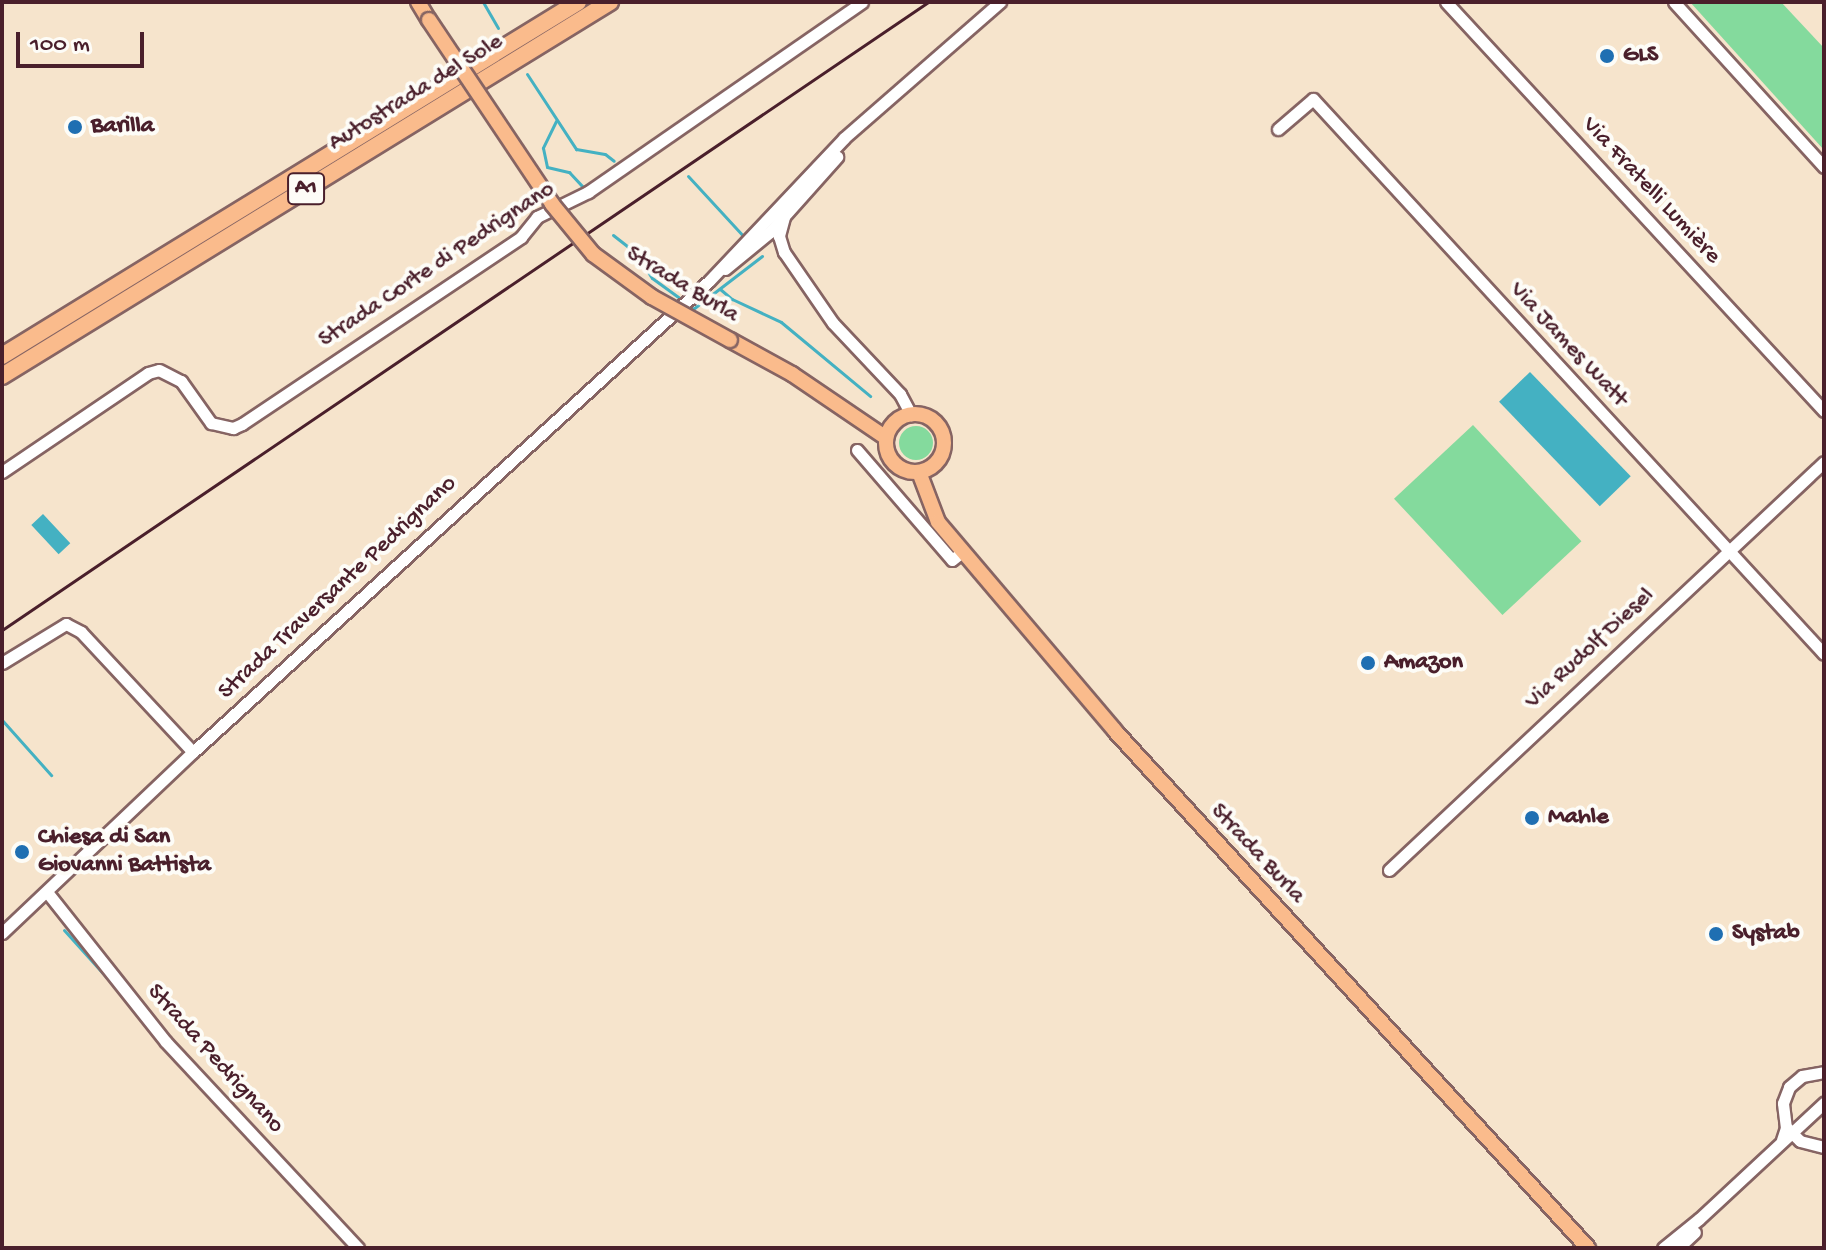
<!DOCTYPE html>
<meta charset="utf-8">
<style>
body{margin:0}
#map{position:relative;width:1826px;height:1250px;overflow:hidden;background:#f6e4cc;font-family:"Gochi Hand",sans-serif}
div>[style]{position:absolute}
.green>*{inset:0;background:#84da9d;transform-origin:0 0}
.round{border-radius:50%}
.water>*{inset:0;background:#44b1c2;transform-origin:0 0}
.stream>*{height:3px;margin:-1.5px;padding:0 1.5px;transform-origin:1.5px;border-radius:1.5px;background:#44b1c2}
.roads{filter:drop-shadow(2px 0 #866463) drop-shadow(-2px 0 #866463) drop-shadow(0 2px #866463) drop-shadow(0 -2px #866463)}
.minor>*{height:11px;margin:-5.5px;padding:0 5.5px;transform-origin:5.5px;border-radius:5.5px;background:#fff}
.major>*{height:14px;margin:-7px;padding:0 7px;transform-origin:7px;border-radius:7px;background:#fabb8c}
.major>.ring{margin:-7px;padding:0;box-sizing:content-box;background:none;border:14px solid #fabb8c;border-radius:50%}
.highway>*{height:16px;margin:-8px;padding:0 8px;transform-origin:8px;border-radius:8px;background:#fabb8c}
.rail>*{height:3px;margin:-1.5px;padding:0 1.5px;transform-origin:1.5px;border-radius:1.5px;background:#4a1f2b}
.bridges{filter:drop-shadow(2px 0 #866463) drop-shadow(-2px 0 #866463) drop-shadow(0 2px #866463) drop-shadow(0 -2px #866463)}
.major-bridge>*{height:14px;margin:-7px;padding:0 7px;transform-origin:7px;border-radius:7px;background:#fabb8c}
.dots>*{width:22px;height:22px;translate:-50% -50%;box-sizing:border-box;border:4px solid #fdfcf7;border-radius:50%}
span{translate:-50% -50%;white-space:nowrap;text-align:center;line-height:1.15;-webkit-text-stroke:8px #fdfcf7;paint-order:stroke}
.shield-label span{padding:2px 6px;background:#fdfcf7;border:2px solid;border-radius:6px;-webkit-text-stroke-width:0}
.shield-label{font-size:22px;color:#4a1f2b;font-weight:700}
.poi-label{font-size:24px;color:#4a1f2b;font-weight:700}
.left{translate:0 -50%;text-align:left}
.street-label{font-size:24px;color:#4a1f2b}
.frame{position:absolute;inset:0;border:4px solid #4a1f2b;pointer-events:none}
.scale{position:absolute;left:16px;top:32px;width:128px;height:36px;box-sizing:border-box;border:4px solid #4a1f2b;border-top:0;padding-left:10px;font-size:24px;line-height:28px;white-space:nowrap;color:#4a1f2b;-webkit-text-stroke:6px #fdfcf7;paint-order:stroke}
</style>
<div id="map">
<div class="green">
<i style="clip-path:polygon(1690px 2px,1781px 2px,1824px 48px,1824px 150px)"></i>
<i style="left:1473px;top:425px;width:159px;height:108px;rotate:47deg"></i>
<i class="round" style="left:899px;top:426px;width:34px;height:34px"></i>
</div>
<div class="water">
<i style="left:1530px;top:372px;width:145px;height:43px;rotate:46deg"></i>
<i style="left:43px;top:514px;width:40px;height:16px;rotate:47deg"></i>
</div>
<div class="stream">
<i style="left:483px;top:2px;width:30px;rotate:60deg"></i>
<i style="left:527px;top:74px;width:90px;rotate:56.8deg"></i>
<i style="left:576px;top:149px;width:29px;rotate:10deg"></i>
<i style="left:605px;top:154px;width:11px;rotate:38deg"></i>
<i style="left:556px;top:121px;width:30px;rotate:116deg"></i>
<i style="left:543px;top:148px;width:19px;rotate:78deg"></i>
<i style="left:547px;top:167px;width:23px;rotate:13deg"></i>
<i style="left:569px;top:172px;width:21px;rotate:47deg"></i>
<i style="left:688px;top:176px;width:83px;rotate:47.4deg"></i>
<i style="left:613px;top:235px;width:28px;rotate:38deg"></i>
<i style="left:635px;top:252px;width:31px;rotate:57deg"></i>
<i style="left:652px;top:278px;width:37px;rotate:36deg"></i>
<i style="left:720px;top:289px;width:16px;rotate:40deg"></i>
<i style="left:732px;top:299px;width:54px;rotate:25.1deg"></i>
<i style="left:781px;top:322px;width:116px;rotate:39.7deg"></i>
<i style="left:688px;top:305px;width:6px;rotate:39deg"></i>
<i style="left:693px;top:309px;width:87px;rotate:-37.5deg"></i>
<i style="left:2px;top:720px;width:74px;rotate:48.3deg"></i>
<i style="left:64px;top:930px;width:81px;rotate:48deg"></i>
</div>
<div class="roads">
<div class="minor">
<i style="left:1446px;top:2px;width:557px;rotate:47.26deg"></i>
<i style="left:1674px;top:2px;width:223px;rotate:47.7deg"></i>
<i style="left:1278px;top:129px;width:46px;rotate:-40.6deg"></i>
<i style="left:1313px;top:99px;width:754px;rotate:47.36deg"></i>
<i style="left:784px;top:217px;width:20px;rotate:105deg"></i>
<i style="left:779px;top:236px;width:17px;rotate:73deg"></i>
<i style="left:784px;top:252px;width:86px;rotate:55.4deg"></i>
<i style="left:833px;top:323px;width:98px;rotate:46.7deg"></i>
<i style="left:900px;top:394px;width:24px;rotate:62deg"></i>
<i style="left:725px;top:269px;width:58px;rotate:-39.4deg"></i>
<i style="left:770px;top:232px;width:101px;rotate:-48.2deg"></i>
<i style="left:857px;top:450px;width:145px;rotate:49.2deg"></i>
<i style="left:952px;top:560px;width:14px;rotate:-39deg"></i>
<i style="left:2px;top:472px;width:176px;rotate:-34.1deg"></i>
<i style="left:148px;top:373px;width:11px;rotate:-15deg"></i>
<i style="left:159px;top:370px;width:25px;rotate:27deg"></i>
<i style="left:181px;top:381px;width:52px;rotate:54.5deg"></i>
<i style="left:211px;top:423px;width:23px;rotate:13deg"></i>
<i style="left:233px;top:428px;width:10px;rotate:-24deg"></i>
<i style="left:242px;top:424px;width:336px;rotate:-33.8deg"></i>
<i style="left:521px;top:237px;width:26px;rotate:-51deg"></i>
<i style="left:537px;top:217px;width:57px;rotate:-26.1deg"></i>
<i style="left:588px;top:192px;width:333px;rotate:-34.7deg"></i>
<i style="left:2px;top:663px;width:75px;rotate:-31.4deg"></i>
<i style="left:66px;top:624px;width:17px;rotate:28deg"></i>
<i style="left:81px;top:632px;width:164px;rotate:47deg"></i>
<i style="left:1389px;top:870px;width:596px;rotate:-43.17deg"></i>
<i style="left:47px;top:892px;width:191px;rotate:51.6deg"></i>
<i style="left:166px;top:1042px;width:282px;rotate:47deg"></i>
<i style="left:2px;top:933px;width:263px;rotate:-43.5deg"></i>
<i style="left:193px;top:752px;width:699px;rotate:-42.39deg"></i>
<i style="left:709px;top:281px;width:197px;rotate:-46.6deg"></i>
<i style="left:844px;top:138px;width:207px;rotate:-41.1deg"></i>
<i style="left:1787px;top:1128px;width:18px;rotate:45deg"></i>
<i style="left:1800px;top:1141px;width:25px;rotate:14deg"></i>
<i style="left:1782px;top:1140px;width:13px;rotate:-72deg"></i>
<i style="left:1786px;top:1128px;width:25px;rotate:-97deg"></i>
<i style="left:1783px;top:1103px;width:17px;rotate:-69deg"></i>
<i style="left:1789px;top:1087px;width:17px;rotate:-40deg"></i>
<i style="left:1802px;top:1076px;width:22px;rotate:-10deg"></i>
<i style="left:1663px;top:1248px;width:46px;rotate:-38.9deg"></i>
<i style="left:1699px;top:1219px;width:171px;rotate:-42.9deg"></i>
<i style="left:1678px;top:1248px;width:23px;rotate:-43deg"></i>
</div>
<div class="major">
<i style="left:418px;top:2px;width:21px;rotate:59deg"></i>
<i style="left:730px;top:340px;width:71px;rotate:28.7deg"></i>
<i style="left:792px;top:374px;width:114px;rotate:34.2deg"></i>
<i class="ring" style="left:886px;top:414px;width:44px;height:44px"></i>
<i style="left:919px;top:472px;width:53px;rotate:69.2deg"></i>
<i style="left:938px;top:522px;width:274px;rotate:49.7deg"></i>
<i style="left:1115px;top:731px;width:701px;rotate:47.54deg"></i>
</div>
<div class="highway">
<i style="left:2px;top:356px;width:676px;rotate:-31.57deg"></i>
<i style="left:2px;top:376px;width:714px;rotate:-31.6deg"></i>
</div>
</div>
<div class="rail">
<i style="left:2px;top:630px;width:1119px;rotate:-34.14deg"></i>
</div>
<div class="bridges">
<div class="major-bridge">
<i style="left:429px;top:20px;width:221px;rotate:56.2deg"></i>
<i style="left:552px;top:204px;width:65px;rotate:50.6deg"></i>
<i style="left:593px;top:254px;width:73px;rotate:36.1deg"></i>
<i style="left:652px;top:297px;width:89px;rotate:28.9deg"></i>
</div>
</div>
<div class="dots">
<i style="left:1607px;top:56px;background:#1f6fb2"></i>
<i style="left:75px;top:127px;background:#1f6fb2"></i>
<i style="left:1368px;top:663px;background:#1f6fb2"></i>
<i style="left:1532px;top:818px;background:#1f6fb2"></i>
<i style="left:22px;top:852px;background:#1f6fb2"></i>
<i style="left:1716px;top:934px;background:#1f6fb2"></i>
</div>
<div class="shield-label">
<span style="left:306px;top:189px">A1</span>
</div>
<div class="poi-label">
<span class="left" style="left:1623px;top:56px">GLS</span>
<span class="left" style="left:91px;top:127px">Barilla</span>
<span class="left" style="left:1384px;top:663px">Amazon</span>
<span class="left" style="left:1548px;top:818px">Mahle</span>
<span class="left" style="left:38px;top:852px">Chiesa di San<br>Giovanni Battista</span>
<span class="left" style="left:1732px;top:934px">Systab</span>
</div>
<div class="street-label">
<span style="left:416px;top:93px;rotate:-32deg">Autostrada del Sole</span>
<span style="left:1651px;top:191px;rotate:47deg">Via Fratelli Lumière</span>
<span style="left:437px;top:265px;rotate:-34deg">Strada Corte di Pedrignano</span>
<span style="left:682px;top:285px;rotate:31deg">Strada Burla</span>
<span style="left:1568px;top:345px;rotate:47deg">Via James Watt</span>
<span style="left:338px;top:588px;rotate:-43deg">Strada Traversante Pedrignano</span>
<span style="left:1590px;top:649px;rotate:-43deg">Via Rudolf Diesel</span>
<span style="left:1257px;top:854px;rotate:47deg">Strada Burla</span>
<span style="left:215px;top:1059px;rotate:48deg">Strada Pedrignano</span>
</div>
<div class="frame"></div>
<div class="scale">100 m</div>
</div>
